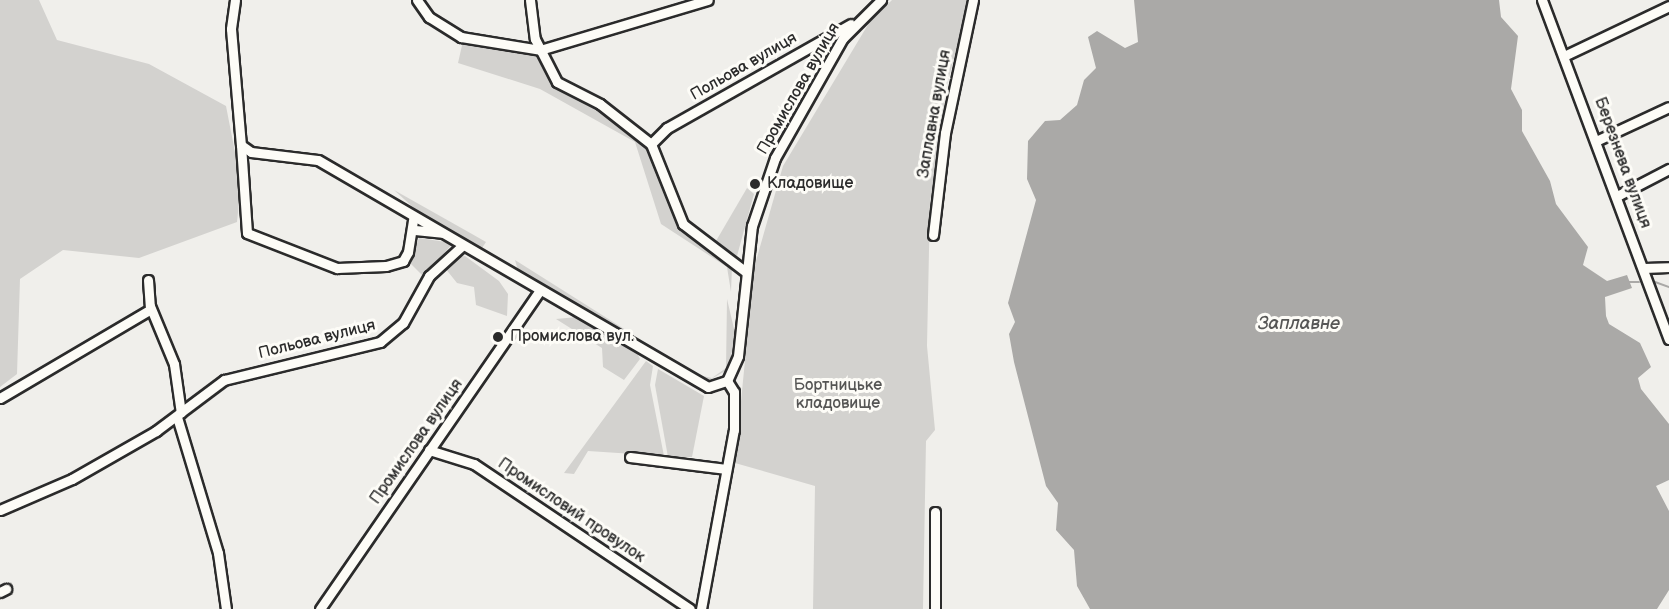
<!DOCTYPE html>
<meta charset="utf-8">
<style>
body{margin:0}
#map{position:relative;width:1669px;height:609px;overflow:hidden;background:#f0efeb;font-family:"Balsamiq Sans",sans-serif}
div>[style]{position:absolute}
.green>*{inset:0;background:#d3d2cf}
.water>*{inset:0;background:#aaa9a7}
.stream>*{height:2px;margin:-1px;padding:0 1px;transform-origin:1px;border-radius:1px;background:#aaa9a7}
.roads{filter:drop-shadow(2px 0 #2b2b2b) drop-shadow(-2px 0 #2b2b2b) drop-shadow(0 2px #2b2b2b) drop-shadow(0 -2px #2b2b2b)}
.minor>*{height:9px;margin:-4.5px;padding:0 4.5px;transform-origin:4.5px;border-radius:4.5px;background:#fdfcf7}
.dots>*{width:16px;height:16px;translate:-50% -50%;box-sizing:border-box;border:3px solid #fdfcf7;border-radius:50%}
span{translate:-50% -50%;white-space:nowrap;text-align:center;line-height:1.15;-webkit-text-stroke:6px #fdfcf7;paint-order:stroke}
.street-label{font-size:16px;color:#2b2b2b}
.poi-label{font-size:16px;color:#2b2b2b}
.left{translate:0 -50%;text-align:left}
.park-label{font-size:16px;color:#555554}
.water-label{font-size:18px;color:#575756;font-style:italic}
</style>
<div id="map">
<div class="green">
<i style="clip-path:polygon(0 0,39px 0,57px 40px,149px 64px,226px 106px,241px 183px,237px 222px,139px 258px,63px 250px,20px 279px,17px 374px,0 387px)"></i>
<i style="clip-path:polygon(892px 0,969px 0,947px 85px,930px 203px,927px 346px,935px 430px,926px 441px,923px 609px,813px 609px,815px 486px,735px 463px,754px 268px,783px 166px,869px 23px)"></i>
<i style="clip-path:polygon(463px 41px,537px 52px,561px 90px,600px 106px,640px 137px,681px 225px,732px 266px,731px 292px,727px 267px,661px 224px,635px 142px,540px 89px,458px 63px)"></i>
<i style="clip-path:polygon(747px 188px,754px 194px,737px 256px,716px 241px)"></i>
<i style="clip-path:polygon(394px 190px,472px 234px,486px 242px,482px 248px,415px 209px)"></i>
<i style="clip-path:polygon(419px 238px,453px 243px,424px 277px,409px 262px)"></i>
<i style="clip-path:polygon(465px 256px,499px 281px,508px 294px,507px 316px,476px 305px,474px 287px,457px 283px,445px 268px,450px 258px)"></i>
<i style="clip-path:polygon(515px 260px,629px 332px,653px 349px,519px 274px)"></i>
<i style="clip-path:polygon(727px 299px,735px 333px,729px 369px,709px 380px,689px 373px,712px 378px,726px 368px)"></i>
<i style="clip-path:polygon(577px 317px,637px 353px,640px 359px,624px 380px,603px 367px,602px 348px,556px 319px)"></i>
<i style="clip-path:polygon(646px 361px,653px 366px,650px 385px,664px 456px,588px 451px,574px 474px,564px 473px)"></i>
<i style="clip-path:polygon(658px 369px,704px 396px,692px 457px,668px 457px,655px 385px)"></i>
</div>
<div class="water">
<i style="clip-path:polygon(1134px 0,1499px 0,1501px 17px,1518px 36px,1511px 89px,1522px 110px,1522px 131px,1550px 181px,1556px 204px,1588px 247px,1583px 265px,1607px 281px,1627px 275px,1632px 288px,1605px 297px,1606px 316px,1609px 324px,1640px 343px,1651px 367px,1638px 378px,1641px 389px,1669px 424px,1669px 480px,1656px 486px,1669px 511px,1669px 590px,1657px 609px,1090px 609px,1077px 586px,1074px 550px,1056px 530px,1058px 503px,1046px 486px,1014px 362px,1009px 334px,1015px 322px,1008px 303px,1036px 200px,1027px 179px,1028px 141px,1045px 121px,1060px 120px,1077px 105px,1084px 80px,1096px 68px,1088px 37px,1097px 31px,1125px 48px,1138px 42px)"></i>
</div>
<div class="stream">
<i style="left:1629px;top:282px;width:10px"></i>
<i style="left:1655px;top:282px;width:15px;rotate:20deg"></i>
</div>
<div class="roads">
<div class="minor">
<i style="left:235px;top:0;width:29px;rotate:98deg"></i>
<i style="left:231px;top:29px;width:116px;rotate:85.1deg"></i>
<i style="left:241px;top:145px;width:12px;rotate:35deg"></i>
<i style="left:251px;top:152px;width:67px;rotate:6.8deg"></i>
<i style="left:318px;top:160px;width:451px;rotate:30.2deg"></i>
<i style="left:708px;top:387px;width:20px;rotate:-18deg"></i>
<i style="left:727px;top:381px;width:27px;rotate:-66deg"></i>
<i style="left:738px;top:356px;width:131px;rotate:-83.9deg"></i>
<i style="left:752px;top:226px;width:72px;rotate:-71.3deg"></i>
<i style="left:775px;top:158px;width:138px;rotate:-60.5deg"></i>
<i style="left:843px;top:38px;width:54px;rotate:-45deg"></i>
<i style="left:417px;top:0;width:21px;rotate:55deg"></i>
<i style="left:429px;top:17px;width:38px;rotate:32deg"></i>
<i style="left:461px;top:37px;width:80px;rotate:9.3deg"></i>
<i style="left:540px;top:50px;width:175px;rotate:-16.6deg"></i>
<i style="left:530px;top:0;width:39px;rotate:83deg"></i>
<i style="left:535px;top:39px;width:48px;rotate:62.9deg"></i>
<i style="left:557px;top:82px;width:48px;rotate:27.1deg"></i>
<i style="left:600px;top:104px;width:65px;rotate:38.1deg"></i>
<i style="left:651px;top:144px;width:86px;rotate:68.2deg"></i>
<i style="left:683px;top:224px;width:79px;rotate:37.3deg"></i>
<i style="left:1542px;top:0;width:362px;rotate:69.5deg"></i>
<i style="left:1566px;top:55px;width:114px;rotate:-25.4deg"></i>
<i style="left:1598px;top:140px;width:78px;rotate:-24.9deg"></i>
<i style="left:651px;top:144px;width:23px;rotate:-45deg"></i>
<i style="left:667px;top:128px;width:211px;rotate:-29.5deg"></i>
<i style="left:241px;top:145px;width:88px;rotate:86.1deg"></i>
<i style="left:247px;top:233px;width:97px;rotate:21.3deg"></i>
<i style="left:337px;top:268px;width:49px;rotate:-2.3deg"></i>
<i style="left:386px;top:266px;width:18px;rotate:-16deg"></i>
<i style="left:403px;top:261px;width:10px;rotate:-61deg"></i>
<i style="left:408px;top:252px;width:36px;rotate:-81deg"></i>
<i style="left:1617px;top:196px;width:59px;rotate:-27.4deg"></i>
<i style="left:415px;top:230px;width:27px;rotate:6deg"></i>
<i style="left:933px;top:235px;width:103px;rotate:-83.3deg"></i>
<i style="left:945px;top:133px;width:136px;rotate:-78.1deg"></i>
<i style="left:1644px;top:268px;width:25px;rotate:-2deg"></i>
<i style="left:148px;top:280px;width:26px;rotate:86deg"></i>
<i style="left:150px;top:306px;width:63px;rotate:67.5deg"></i>
<i style="left:174px;top:364px;width:49px;rotate:81.9deg"></i>
<i style="left:0;top:398px;width:175px;rotate:-30.5deg"></i>
<i style="left:177px;top:417px;width:142px;rotate:73.2deg"></i>
<i style="left:218px;top:553px;width:57px;rotate:81.9deg"></i>
<i style="left:429px;top:450px;width:47px;rotate:17.3deg"></i>
<i style="left:474px;top:464px;width:260px;rotate:33.9deg"></i>
<i style="left:630px;top:457px;width:97px;rotate:7.1deg"></i>
<i style="left:0;top:510px;width:78px;rotate:-23.3deg"></i>
<i style="left:72px;top:479px;width:97px;rotate:-29.7deg"></i>
<i style="left:156px;top:431px;width:85px;rotate:-36.9deg"></i>
<i style="left:224px;top:380px;width:161px;rotate:-13.7deg"></i>
<i style="left:380px;top:342px;width:30px;rotate:-40deg"></i>
<i style="left:403px;top:323px;width:54px;rotate:-61deg"></i>
<i style="left:429px;top:276px;width:46px;rotate:-42.4deg"></i>
<i style="left:935px;top:512px;width:97px;rotate:90deg"></i>
<i style="left:0;top:592px;width:7px;rotate:-27deg"></i>
<i style="left:320px;top:609px;width:385px;rotate:-55.4deg"></i>
<i style="left:701px;top:609px;width:182px;rotate:-79.6deg"></i>
<i style="left:734px;top:430px;width:38px;rotate:-90deg"></i>
<i style="left:734px;top:392px;width:13px;rotate:-122deg"></i>
</div>
</div>
<div class="dots">
<i style="left:755px;top:184px;background:#2b2b2b"></i>
<i style="left:498px;top:337px;background:#2b2b2b"></i>
</div>
<div class="street-label">
<span style="left:744px;top:67px;rotate:-30deg">Польова вулиця</span>
<span style="left:799px;top:89px;rotate:-60deg">Промислова вулиця</span>
<span style="left:935px;top:114px;rotate:-80deg">Заплавна вулиця</span>
<span style="left:1622px;top:163px;rotate:70deg">Березнева вулиця</span>
<span style="left:317px;top:340px;rotate:-14deg">Польова вулиця</span>
<span style="left:417px;top:442px;rotate:-55deg">Промислова вулиця</span>
<span style="left:571px;top:511px;rotate:34deg">Промисловий провулок</span>
</div>
<div class="poi-label">
<span class="left" style="left:767px;top:184px">Кладовище</span>
<span class="left" style="left:510px;top:337px">Промислова вул.</span>
</div>
<div class="park-label">
<span style="left:838px;top:395px">Бортницьке<br>кладовище</span>
</div>
<div class="water-label">
<span style="left:1299px;top:324px">Заплавне</span>
</div>
</div>
